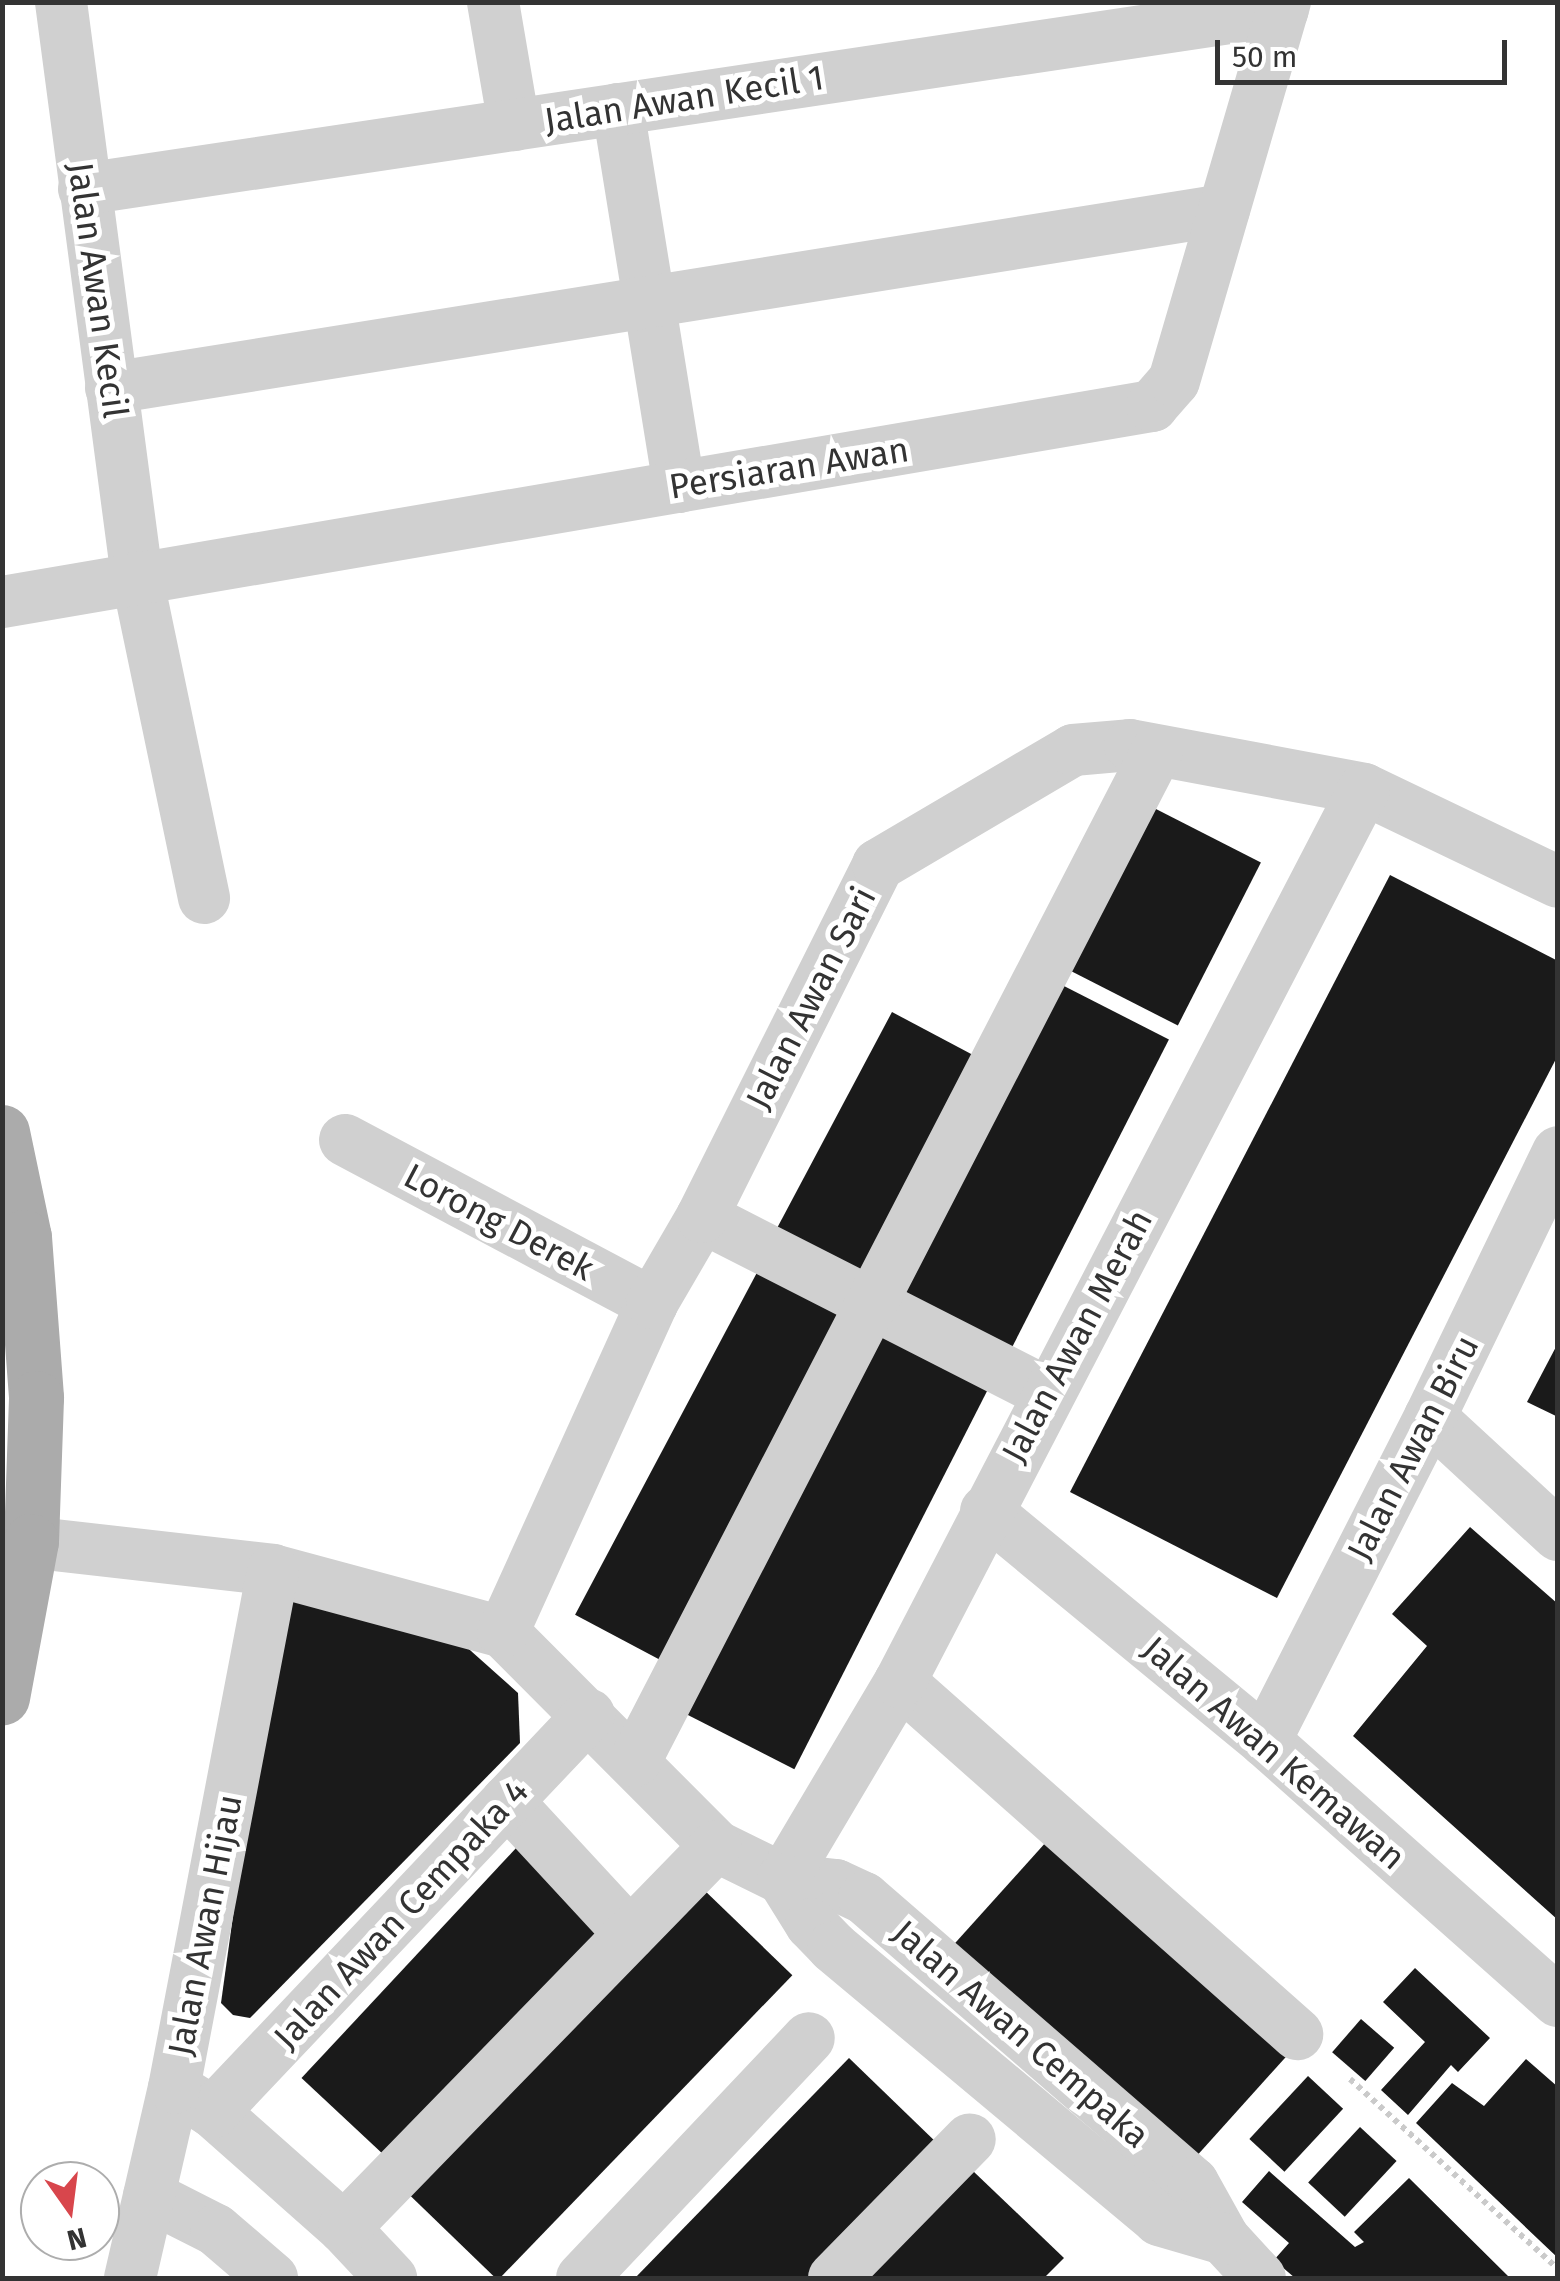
<!DOCTYPE html>
<style>
body{margin:0}
#map{position:relative;width:1560px;height:2281px;overflow:hidden;background:#fff;font-family:"Fira Sans",sans-serif}
div>[style]{position:absolute}
.building>*{inset:0;background:#1a1a1a;transform-origin:0 0}
.path>*{height:6px;margin-top:-3px;transform-origin:0;background:repeating-linear-gradient(90deg,#cacaca 0 5px,transparent 0 10px)}
.minor>*{height:52px;margin:-26px;padding:0 26px;transform-origin:26px;border-radius:26px;background:#d0d0d0}
.major>*{height:55px;margin:-27.5px;padding:0 27.5px;transform-origin:27.5px;border-radius:27.5px;background:#ababab}
span{translate:-50% -50%;white-space:nowrap;text-align:center;line-height:1.15;-webkit-text-stroke:10px #fff;paint-order:stroke}
.street-label{font-size:35px;color:#333}
.frame{position:absolute;inset:0;border:5px solid #333;pointer-events:none}
.north{position:absolute;left:20px;top:2161px;width:100px;height:100px;box-sizing:border-box;background:#fff;border:2px solid #adadad;border-radius:50%;rotate:166deg;font-size:28px;font-weight:700;line-height:40px;text-align:center;color:#333}
.north::after{content:'';display:block;margin:auto;width:35px;height:45px;background:#d8464c;clip-path:polygon(50% 0,100% 100%,50% 72%,0 100%)}
.scale{position:absolute;left:1215px;top:40px;width:292px;height:45px;box-sizing:border-box;border:5px solid #333;border-top:0;padding-left:12px;font-size:30px;line-height:35px;white-space:nowrap;color:#333;-webkit-text-stroke:8px #fff;paint-order:stroke}
</style>
<div id="map">
<div class="building">
<i style="left:1154px;top:808px;width:120px;height:183px;rotate:27deg"></i>
<i style="clip-path:polygon(1390px 875px,1558px 961px,1558px 1055px,1277px 1598px,1070px 1492px)"></i>
<i style="left:1062px;top:985px;width:120px;height:352px;rotate:27deg"></i>
<i style="left:892px;top:1012px;width:103px;height:249px;rotate:28deg"></i>
<i style="left:761px;top:1265px;width:104px;height:396px;rotate:28deg"></i>
<i style="left:884px;top:1329px;width:120px;height:433px;rotate:27deg"></i>
<i style="clip-path:polygon(1558px 1343px,1558px 1417px,1527px 1402px)"></i>
<i style="clip-path:polygon(1470px 1527px,1558px 1604px,1558px 1920px,1353px 1736px,1427px 1646px,1392px 1614px)"></i>
<i style="clip-path:polygon(305px 1590px,443px 1626px,518px 1693px,520px 1743px,250px 2018px,233px 2015px,221px 2003px,275px 1612px)"></i>
<i style="left:1047px;top:1841px;width:322px;height:143px;rotate:42deg"></i>
<i style="left:517px;top:1847px;width:127px;height:316px;rotate:43deg"></i>
<i style="left:701px;top:1887px;width:127px;height:424px;rotate:44deg"></i>
<i style="clip-path:polygon(1415px 1968px,1490px 2038px,1458px 2072px,1451px 2065px,1408px 2115px,1381px 2090px,1425px 2042px,1383px 2002px)"></i>
<i style="left:1361px;top:2019px;width:44px;height:44px;rotate:41deg"></i>
<i style="clip-path:polygon(849px 2058px,940px 2146px,811px 2278px,635px 2278px)"></i>
<i style="clip-path:polygon(1526px 2059px,1558px 2087px,1558px 2258px,1416px 2123px,1452px 2083px,1484px 2106px)"></i>
<i style="left:1308px;top:2076px;width:48px;height:86px;rotate:43deg"></i>
<i style="left:1360px;top:2127px;width:50px;height:76px;rotate:43deg"></i>
<i style="clip-path:polygon(973px 2171px,1064px 2258px,1044px 2278px,868px 2278px)"></i>
<i style="clip-path:polygon(1269px 2171px,1355px 2247px,1364px 2242px,1354px 2232px,1409px 2178px,1510px 2278px,1295px 2278px,1274px 2260px,1289px 2243px,1242px 2202px)"></i>
</div>
<div class="path">
<i style="left:1350px;top:2079px;width:282px;rotate:42.4deg"></i>
</div>
<div class="minor">
<i style="left:61px;top:2px;width:580px;rotate:82.47deg"></i>
<i style="left:137px;top:577px;width:328px;rotate:78.2deg"></i>
<i style="left:493px;top:2px;width:125px;rotate:80.3deg"></i>
<i style="left:618px;top:109px;width:383px;rotate:80.8deg"></i>
<i style="left:84px;top:189px;width:1212px;rotate:-8.49deg"></i>
<i style="left:111px;top:388px;width:1127px;rotate:-9.09deg"></i>
<i style="left:2px;top:602px;width:1167px;rotate:-9.67deg"></i>
<i style="left:1152px;top:406px;width:33px;rotate:-49deg"></i>
<i style="left:1174px;top:381px;width:395px;rotate:-73.7deg"></i>
<i style="left:345px;top:1140px;width:348px;rotate:28deg"></i>
<i style="left:702px;top:1217px;width:387px;rotate:27deg"></i>
<i style="left:1430px;top:1417px;width:174px;rotate:42.7deg"></i>
<i style="left:986px;top:1511px;width:362px;rotate:39.5deg"></i>
<i style="left:1265px;top:1741px;width:392px;rotate:41.6deg"></i>
<i style="left:2px;top:1539px;width:273px;rotate:6.5deg"></i>
<i style="left:273px;top:1570px;width:238px;rotate:15.1deg"></i>
<i style="left:503px;top:1632px;width:302px;rotate:45.1deg"></i>
<i style="left:716px;top:1846px;width:75px;rotate:26.2deg"></i>
<i style="left:783px;top:1879px;width:53px;rotate:6.5deg"></i>
<i style="left:836px;top:1885px;width:31px;rotate:25deg"></i>
<i style="left:864px;top:1898px;width:435px;rotate:40.9deg"></i>
<i style="left:1193px;top:2183px;width:64px;rotate:61deg"></i>
<i style="left:1224px;top:2239px;width:53px;rotate:47.3deg"></i>
<i style="left:503px;top:1632px;width:361px;rotate:-65.6deg"></i>
<i style="left:652px;top:1303px;width:99px;rotate:-59.8deg"></i>
<i style="left:702px;top:1217px;width:394px;rotate:-63.4deg"></i>
<i style="left:878px;top:865px;width:226px;rotate:-30.5deg"></i>
<i style="left:1073px;top:750px;width:57px;rotate:-5deg"></i>
<i style="left:1130px;top:745px;width:238px;rotate:10.6deg"></i>
<i style="left:1364px;top:789px;width:215px;rotate:25.6deg"></i>
<i style="left:900px;top:1682px;width:531px;rotate:41.56deg"></i>
<i style="left:1265px;top:1741px;width:364px;rotate:-63deg"></i>
<i style="left:1430px;top:1417px;width:294px;rotate:-64.2deg"></i>
<i style="left:635px;top:1761px;width:1137px;rotate:-62.67deg"></i>
<i style="left:507px;top:1801px;width:181px;rotate:47.2deg"></i>
<i style="left:783px;top:1879px;width:229px;rotate:-59.3deg"></i>
<i style="left:900px;top:1682px;width:1006px;rotate:-62.54deg"></i>
<i style="left:783px;top:1879px;width:53px;rotate:58.1deg"></i>
<i style="left:811px;top:1924px;width:32px;rotate:46deg"></i>
<i style="left:833px;top:1947px;width:425px;rotate:39.9deg"></i>
<i style="left:1159px;top:2220px;width:68px;rotate:16.3deg"></i>
<i style="left:184px;top:2094px;width:34px;rotate:32deg"></i>
<i style="left:213px;top:2112px;width:175px;rotate:41.5deg"></i>
<i style="left:344px;top:2228px;width:69px;rotate:46.8deg"></i>
<i style="left:213px;top:2112px;width:547px;rotate:-46.56deg"></i>
<i style="left:149px;top:2196px;width:75px;rotate:26.9deg"></i>
<i style="left:216px;top:2230px;width:74px;rotate:40.6deg"></i>
<i style="left:344px;top:2228px;width:533px;rotate:-45.76deg"></i>
<i style="left:130px;top:2278px;width:195px;rotate:-77deg"></i>
<i style="left:174px;top:2088px;width:527px;rotate:-79.18deg"></i>
<i style="left:582px;top:2278px;width:330px;rotate:-46.6deg"></i>
<i style="left:834px;top:2278px;width:194px;rotate:-45.6deg"></i>
</div>
<div class="major">
<i style="left:2px;top:1132px;width:107px;rotate:78.2deg"></i>
<i style="left:24px;top:1237px;width:161px;rotate:85.7deg"></i>
<i style="left:36px;top:1398px;width:143px;rotate:92deg"></i>
<i style="left:31px;top:1541px;width:159px;rotate:100.5deg"></i>
</div>
<div class="street-label">
<span style="left:684px;top:99px;rotate:-9deg">Jalan Awan Kecil 1</span>
<span style="left:98px;top:290px;rotate:82deg">Jalan Awan Kecil</span>
<span style="left:789px;top:468px;rotate:-9deg">Persiaran Awan</span>
<span style="left:811px;top:998px;rotate:-63deg">Jalan Awan Sari</span>
<span style="left:499px;top:1222px;rotate:28deg">Lorong Derek</span>
<span style="left:1077px;top:1336px;rotate:-62deg">Jalan Awan Merah</span>
<span style="left:1413px;top:1448px;rotate:-63deg">Jalan Awan Biru</span>
<span style="left:1274px;top:1753px;rotate:41deg">Jalan Awan Kemawan</span>
<span style="left:401px;top:1914px;rotate:-47deg">Jalan Awan Cempaka 4</span>
<span style="left:205px;top:1925px;rotate:-79deg">Jalan Awan Hijau</span>
<span style="left:1021px;top:2034px;rotate:41deg">Jalan Awan Cempaka</span>
</div>
<div class="frame"></div>
<div class="north">N</div>
<div class="scale">50 m</div>
</div>
